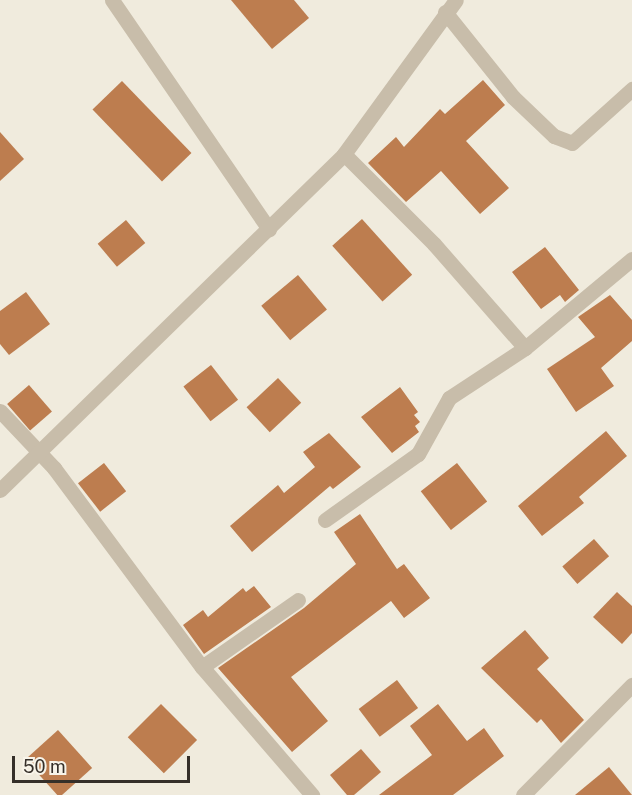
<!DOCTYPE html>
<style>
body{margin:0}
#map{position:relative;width:632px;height:795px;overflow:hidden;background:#f0ebdd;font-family:"Public Sans",sans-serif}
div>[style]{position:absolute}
.building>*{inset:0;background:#bd7d4f;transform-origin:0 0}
.minor>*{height:15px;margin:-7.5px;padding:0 7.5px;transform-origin:7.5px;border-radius:7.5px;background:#c8bdaa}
span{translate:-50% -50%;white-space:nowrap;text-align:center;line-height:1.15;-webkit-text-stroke:4.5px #f8f4e9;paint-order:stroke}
.scale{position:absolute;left:12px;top:756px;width:178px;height:27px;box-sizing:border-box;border:3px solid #352f29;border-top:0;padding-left:8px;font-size:18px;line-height:21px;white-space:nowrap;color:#352f29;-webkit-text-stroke:4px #f8f4e9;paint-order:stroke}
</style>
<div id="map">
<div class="building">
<i style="clip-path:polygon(231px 0,294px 0,309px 18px,272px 49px)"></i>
<i style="clip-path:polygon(483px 80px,505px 105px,466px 141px,509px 188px,480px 214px,441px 171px,406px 202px,368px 163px,396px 137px,404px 147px,440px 109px,445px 114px)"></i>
<i style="left:122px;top:81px;width:100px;height:41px;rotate:46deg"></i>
<i style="clip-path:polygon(0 132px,24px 159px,0 181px)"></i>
<i style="left:362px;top:219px;width:75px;height:40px;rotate:48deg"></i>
<i style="left:126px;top:220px;width:30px;height:37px;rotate:50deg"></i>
<i style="clip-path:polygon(545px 247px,579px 290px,565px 302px,560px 295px,541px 309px,512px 272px)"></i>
<i style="left:298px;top:275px;width:45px;height:48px;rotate:50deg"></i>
<i style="clip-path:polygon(26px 292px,50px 324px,9px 355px,0 344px,0 311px)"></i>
<i style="clip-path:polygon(610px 295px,632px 320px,632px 341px,601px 368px,614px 386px,576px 412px,547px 369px,595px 337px,578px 317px)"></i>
<i style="left:211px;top:365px;width:44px;height:35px;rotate:52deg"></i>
<i style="left:278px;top:378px;width:34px;height:43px;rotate:47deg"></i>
<i style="left:29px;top:385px;width:35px;height:29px;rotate:49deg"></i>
<i style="clip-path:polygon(400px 387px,418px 412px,414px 415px,420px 422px,415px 426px,419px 432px,392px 453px,361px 417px)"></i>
<i style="clip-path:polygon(606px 431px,627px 456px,579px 497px,584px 503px,542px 536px,518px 506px)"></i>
<i style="clip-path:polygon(329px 433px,361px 467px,333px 489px,330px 486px,252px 552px,230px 526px,278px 485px,284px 493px,315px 467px,303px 452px)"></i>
<i style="left:104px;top:463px;width:36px;height:33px;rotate:52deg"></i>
<i style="left:457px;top:463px;width:49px;height:46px;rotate:52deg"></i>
<i style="clip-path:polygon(360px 514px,397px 569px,404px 564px,430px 598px,404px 618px,391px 601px,291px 677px,328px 721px,292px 752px,218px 668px,304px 608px,356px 564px,334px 532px)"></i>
<i style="left:594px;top:539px;width:23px;height:42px;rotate:49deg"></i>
<i style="clip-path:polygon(254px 586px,271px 607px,204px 654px,183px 625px,203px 610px,208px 617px,243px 588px,246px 592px)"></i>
<i style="clip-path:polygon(617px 592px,632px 606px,632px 633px,622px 644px,593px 617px)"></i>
<i style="clip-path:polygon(525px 630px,549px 658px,537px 669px,584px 720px,561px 743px,541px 719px,537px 723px,481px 668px)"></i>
<i style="left:397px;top:680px;width:35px;height:48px;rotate:53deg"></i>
<i style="left:161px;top:704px;width:51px;height:47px;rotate:45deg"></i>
<i style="clip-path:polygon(438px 704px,467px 741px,484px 728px,504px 756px,453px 795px,379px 795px,432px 755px,410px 726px)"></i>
<i style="left:58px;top:730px;width:51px;height:44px;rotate:48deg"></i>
<i style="clip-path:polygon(361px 749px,381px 772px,354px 795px,347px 795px,330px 775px)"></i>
<i style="clip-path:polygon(609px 767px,632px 795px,575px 795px)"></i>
</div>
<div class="minor">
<i style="left:112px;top:0;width:278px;rotate:55.6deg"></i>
<i style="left:445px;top:12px;width:109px;rotate:51.3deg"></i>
<i style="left:513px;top:97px;width:57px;rotate:43.6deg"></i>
<i style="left:554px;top:136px;width:19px;rotate:21deg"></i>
<i style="left:572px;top:143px;width:81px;rotate:-42deg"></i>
<i style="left:344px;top:154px;width:127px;rotate:45deg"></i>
<i style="left:434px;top:244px;width:138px;rotate:48.8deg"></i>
<i style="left:0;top:411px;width:79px;rotate:46.5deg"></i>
<i style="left:54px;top:468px;width:248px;rotate:53.4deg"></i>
<i style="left:202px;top:667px;width:169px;rotate:49.3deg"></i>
<i style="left:0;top:490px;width:481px;rotate:-44.3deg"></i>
<i style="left:344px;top:154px;width:190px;rotate:-54deg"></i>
<i style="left:325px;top:520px;width:114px;rotate:-35.4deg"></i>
<i style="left:418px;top:454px;width:64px;rotate:-61deg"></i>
<i style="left:449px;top:398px;width:91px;rotate:-33.3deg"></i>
<i style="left:525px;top:348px;width:139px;rotate:-39.8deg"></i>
<i style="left:202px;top:667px;width:117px;rotate:-34.9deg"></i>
<i style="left:523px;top:795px;width:155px;rotate:-45.3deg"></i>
</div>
<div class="scale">50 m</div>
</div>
